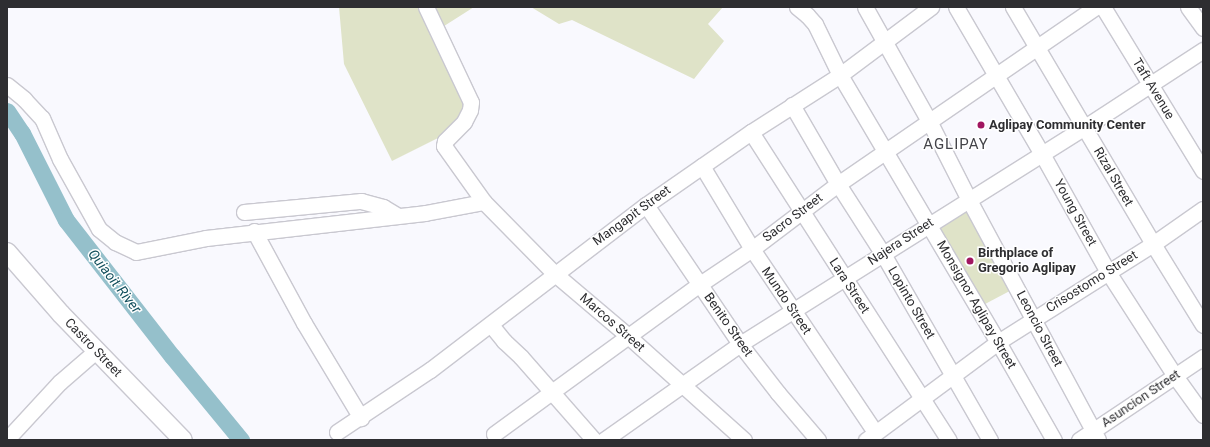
<!DOCTYPE html>
<style>
body{margin:0}
#map{position:relative;width:1210px;height:447px;overflow:hidden;background:#f9f9fe;font-family:Roboto,sans-serif}
div>[style]{position:absolute}
.green>*{inset:0;background:#dfe3c8;transform-origin:0 0}
.river>*{height:17px;margin:-8.5px;padding:0 8.5px;transform-origin:8.5px;border-radius:8.5px;background:#95c0cb}
.roads{filter:drop-shadow(1px 0 #c9c8d0) drop-shadow(-1px 0 #c9c8d0) drop-shadow(0 1px #c9c8d0) drop-shadow(0 -1px #c9c8d0)}
.minor>*{height:15px;margin:-7.5px;padding:0 7.5px;transform-origin:7.5px;border-radius:7.5px;background:#fff}
.major>*{height:18px;margin:-9px;padding:0 9px;transform-origin:9px;border-radius:9px;background:#fff}
.dots>*{width:11px;height:11px;translate:-50% -50%;box-sizing:border-box;border:2px solid #fff;border-radius:50%}
span{translate:-50% -50%;white-space:nowrap;text-align:center;line-height:1.15;-webkit-text-stroke:3px #fff;paint-order:stroke}
.street-label{font-size:13px;color:#2e2e31}
.poi-label{font-size:13px;color:#2e2e31;font-weight:700}
.left{translate:0 -50%;text-align:left}
.water-label{font-size:14px;color:#124f5c;font-style:italic}
.quarter-label{font-size:15px;color:#434349;letter-spacing:1px}
.frame{position:absolute;inset:0;border:8px solid #2e2e31;pointer-events:none}
</style>
<div id="map">
<div class="green">
<i style="clip-path:polygon(339px 7px,474px 7px,430px 35px,466px 107px,446px 134px,392px 161px,344px 64px)"></i>
<i style="clip-path:polygon(531px 7px,723px 7px,708px 24px,724px 41px,694px 79px,572px 20px,559px 24px)"></i>
<i style="left:967px;top:206px;width:95px;height:37px;rotate:62deg"></i>
</div>
<div class="river">
<i style="left:7px;top:111px;width:27px;rotate:56deg"></i>
<i style="left:22px;top:133px;width:97px;rotate:63.2deg"></i>
<i style="left:66px;top:220px;width:172px;rotate:52.1deg"></i>
<i style="left:172px;top:356px;width:109px;rotate:50.6deg"></i>
</div>
<div class="roads">
<div class="minor">
<i style="left:426px;top:7px;width:105px;rotate:64.7deg"></i>
<i style="left:471px;top:102px;width:8px;rotate:97deg"></i>
<i style="left:470px;top:110px;width:13px;rotate:117deg"></i>
<i style="left:464px;top:122px;width:27px;rotate:135deg"></i>
<i style="left:445px;top:141px;width:5px;rotate:101deg"></i>
<i style="left:444px;top:146px;width:69px;rotate:54.5deg"></i>
<i style="left:484px;top:202px;width:101px;rotate:45.4deg"></i>
<i style="left:555px;top:274px;width:96px;rotate:40.3deg"></i>
<i style="left:628px;top:336px;width:156px;rotate:41.9deg"></i>
<i style="left:797px;top:7px;width:13px;rotate:39deg"></i>
<i style="left:807px;top:15px;width:12px;rotate:48deg"></i>
<i style="left:815px;top:24px;width:57px;rotate:63.9deg"></i>
<i style="left:840px;top:75px;width:310px;rotate:59.4deg"></i>
<i style="left:998px;top:342px;width:113px;rotate:60.3deg"></i>
<i style="left:865px;top:7px;width:131px;rotate:60.7deg"></i>
<i style="left:929px;top:121px;width:89px;rotate:63.1deg"></i>
<i style="left:969px;top:200px;width:272px;rotate:61.7deg"></i>
<i style="left:956px;top:7px;width:170px;rotate:59.7deg"></i>
<i style="left:1042px;top:154px;width:135px;rotate:60.8deg"></i>
<i style="left:1108px;top:272px;width:124px;rotate:57.2deg"></i>
<i style="left:1175px;top:376px;width:48px;rotate:54.3deg"></i>
<i style="left:1013px;top:7px;width:275px;rotate:59.4deg"></i>
<i style="left:1153px;top:244px;width:95px;rotate:58.3deg"></i>
<i style="left:1103px;top:7px;width:192px;rotate:58.6deg"></i>
<i style="left:1188px;top:7px;width:26px;rotate:54deg"></i>
<i style="left:7px;top:85px;width:22px;rotate:39deg"></i>
<i style="left:24px;top:99px;width:26px;rotate:47deg"></i>
<i style="left:42px;top:118px;width:45px;rotate:66.3deg"></i>
<i style="left:60px;top:159px;width:80px;rotate:60.9deg"></i>
<i style="left:99px;top:229px;width:21px;rotate:39deg"></i>
<i style="left:115px;top:242px;width:23px;rotate:25deg"></i>
<i style="left:136px;top:252px;width:71px;rotate:-11.3deg"></i>
<i style="left:206px;top:238px;width:220px;rotate:-6.5deg"></i>
<i style="left:425px;top:213px;width:60px;rotate:-10.6deg"></i>
<i style="left:792px;top:105px;width:91px;rotate:59.8deg"></i>
<i style="left:838px;top:184px;width:83px;rotate:57.3deg"></i>
<i style="left:883px;top:254px;width:215px;rotate:60.1deg"></i>
<i style="left:751px;top:132px;width:366px;rotate:57.3deg"></i>
<i style="left:702px;top:166px;width:97px;rotate:58.9deg"></i>
<i style="left:752px;top:249px;width:220px;rotate:56.1deg"></i>
<i style="left:646px;top:205px;width:168px;rotate:55.9deg"></i>
<i style="left:740px;top:344px;width:62px;rotate:52.2deg"></i>
<i style="left:778px;top:393px;width:62px;rotate:49.6deg"></i>
<i style="left:244px;top:212px;width:118px;rotate:-5.4deg"></i>
<i style="left:361px;top:201px;width:23px;rotate:15deg"></i>
<i style="left:383px;top:207px;width:17px;rotate:31deg"></i>
<i style="left:254px;top:231px;width:105px;rotate:61.5deg"></i>
<i style="left:304px;top:323px;width:111px;rotate:59deg"></i>
<i style="left:491px;top:325px;width:21px;rotate:51deg"></i>
<i style="left:504px;top:341px;width:23px;rotate:43deg"></i>
<i style="left:521px;top:357px;width:111px;rotate:48.7deg"></i>
<i style="left:337px;top:432px;width:112px;rotate:-33.7deg"></i>
<i style="left:430px;top:370px;width:272px;rotate:-37.4deg"></i>
<i style="left:646px;top:205px;width:128px;rotate:-34.8deg"></i>
<i style="left:751px;top:132px;width:106px;rotate:-32.6deg"></i>
<i style="left:840px;top:75px;width:114px;rotate:-36.8deg"></i>
<i style="left:494px;top:434px;width:255px;rotate:-36.1deg"></i>
<i style="left:700px;top:284px;width:63px;rotate:-33.9deg"></i>
<i style="left:752px;top:249px;width:108px;rotate:-37.1deg"></i>
<i style="left:838px;top:184px;width:313px;rotate:-34.5deg"></i>
<i style="left:9px;top:437px;width:75px;rotate:-47.2deg"></i>
<i style="left:60px;top:382px;width:49px;rotate:-40.9deg"></i>
<i style="left:604px;top:440px;width:166px;rotate:-35.2deg"></i>
<i style="left:740px;top:344px;width:408px;rotate:-32.2deg"></i>
<i style="left:1085px;top:127px;width:141px;rotate:-33.1deg"></i>
<i style="left:866px;top:440px;width:164px;rotate:-36.6deg"></i>
<i style="left:998px;top:342px;width:183px;rotate:-32.3deg"></i>
<i style="left:1153px;top:244px;width:61px;rotate:-35deg"></i>
<i style="left:1079px;top:440px;width:149px;rotate:-33.8deg"></i>
</div>
<div class="major">
<i style="left:7px;top:252px;width:82px;rotate:48.9deg"></i>
<i style="left:61px;top:314px;width:175px;rotate:45.9deg"></i>
</div>
</div>
<div class="dots">
<i style="left:981px;top:125px;background:#a11660"></i>
<i style="left:970px;top:261px;background:#a11660"></i>
</div>
<div class="street-label">
<span style="left:1153px;top:89px;rotate:59deg">Taft Avenue</span>
<span style="left:1113px;top:177px;rotate:60deg">Rizal Street</span>
<span style="left:1075px;top:213px;rotate:61deg">Young Street</span>
<span style="left:632px;top:216px;rotate:-36deg">Mangapit Street</span>
<span style="left:793px;top:218px;rotate:-37deg">Sacro Street</span>
<span style="left:901px;top:242px;rotate:-33deg">Najera Street</span>
<span style="left:1092px;top:282px;rotate:-32deg">Crisostomo Street</span>
<span style="left:849px;top:286px;rotate:57deg">Lara Street</span>
<span style="left:786px;top:301px;rotate:56deg">Mundo Street</span>
<span style="left:911px;top:303px;rotate:60deg">Lopinto Street</span>
<span style="left:976px;top:305px;rotate:60deg">Monsignor Aglipay Street</span>
<span style="left:612px;top:323px;rotate:41deg">Marcos Street</span>
<span style="left:728px;top:325px;rotate:55deg">Benito Street</span>
<span style="left:1039px;top:329px;rotate:62deg">Leoncio Street</span>
<span style="left:93px;top:348px;rotate:46deg">Castro Street</span>
<span style="left:1141px;top:399px;rotate:-34deg">Asuncion Street</span>
</div>
<div class="poi-label">
<span class="left" style="left:989px;top:125px">Aglipay Community Center</span>
<span class="left" style="left:978px;top:261px">Birthplace of<br>Gregorio Aglipay</span>
</div>
<div class="water-label">
<span style="left:115px;top:281px;rotate:52deg">Quiaoit River</span>
</div>
<div class="quarter-label">
<span style="left:956px;top:145px">AGLIPAY</span>
</div>
<div class="frame"></div>
</div>
